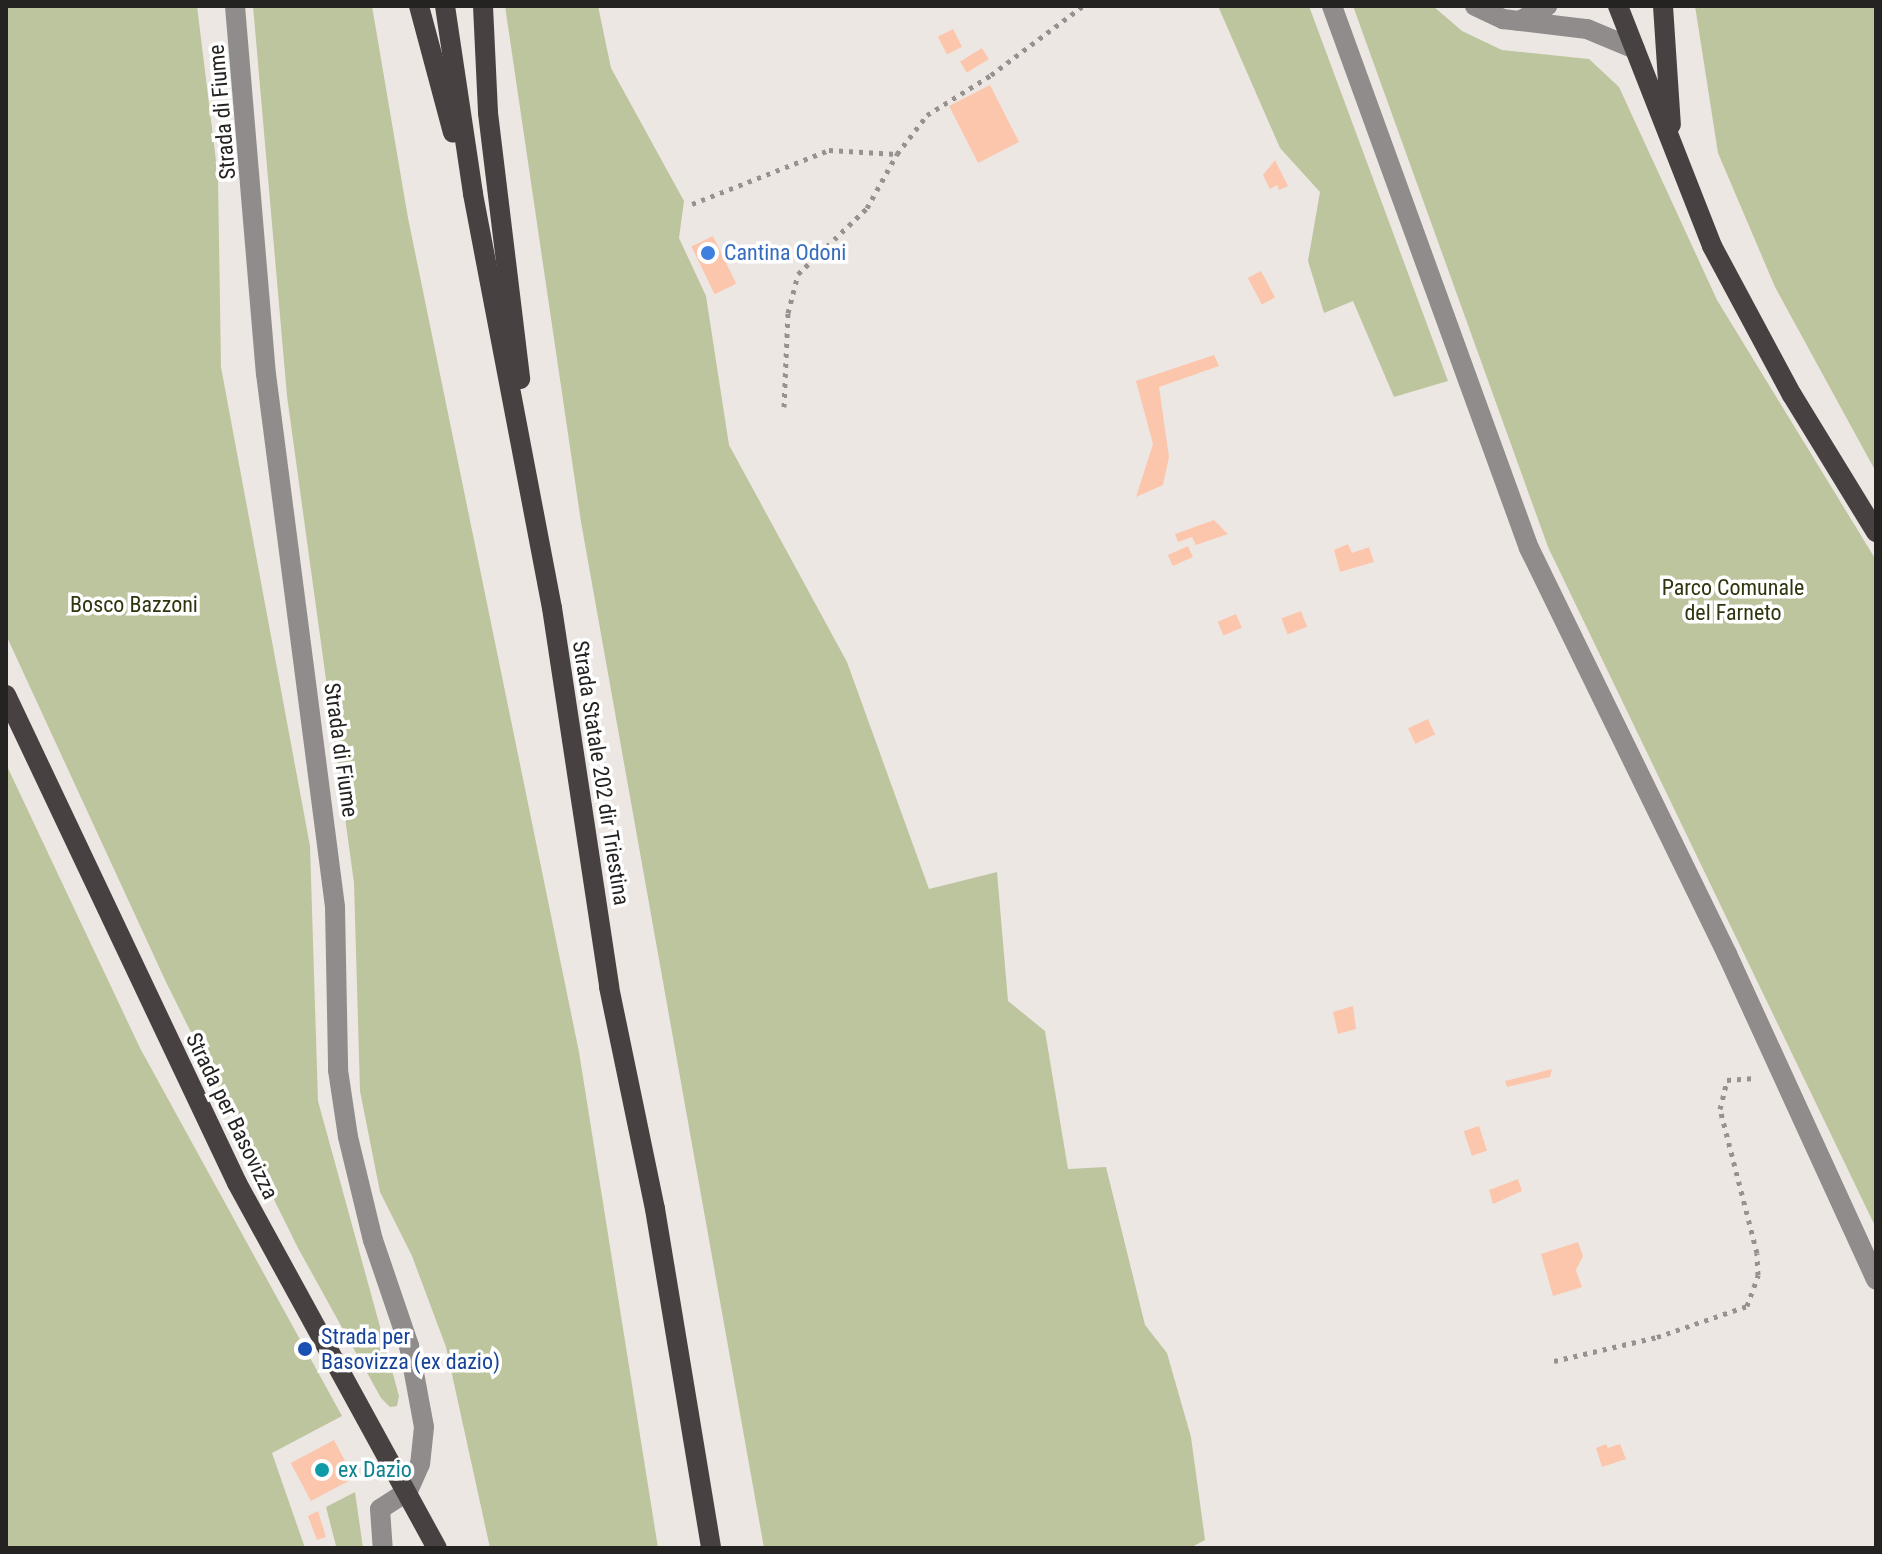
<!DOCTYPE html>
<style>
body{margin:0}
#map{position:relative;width:1882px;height:1554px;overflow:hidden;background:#ede7e4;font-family:"Roboto Condensed",sans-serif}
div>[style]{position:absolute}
.green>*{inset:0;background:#bdc59e}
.building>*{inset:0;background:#fcc6ad;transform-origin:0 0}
.path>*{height:5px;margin-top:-2.5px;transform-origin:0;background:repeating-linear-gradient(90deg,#979290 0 4px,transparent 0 10px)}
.minor>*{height:20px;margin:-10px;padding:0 10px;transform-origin:10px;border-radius:10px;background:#8f8c8b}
.major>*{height:20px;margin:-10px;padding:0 10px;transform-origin:10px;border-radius:10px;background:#474241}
.dots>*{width:22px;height:22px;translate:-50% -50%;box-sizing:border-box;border:4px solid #fff;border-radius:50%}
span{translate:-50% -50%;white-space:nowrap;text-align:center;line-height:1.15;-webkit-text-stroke:7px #fff;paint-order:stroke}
.street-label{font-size:22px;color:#252322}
.shop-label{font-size:22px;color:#366cbe}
.left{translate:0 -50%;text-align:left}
.park-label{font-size:22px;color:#2f350d}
.transit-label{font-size:22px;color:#164399}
.culture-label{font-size:22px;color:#0d838f}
.frame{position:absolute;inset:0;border:8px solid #252322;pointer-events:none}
</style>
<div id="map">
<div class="green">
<i style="clip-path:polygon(6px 6px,197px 6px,218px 177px,221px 367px,310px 846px,318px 1101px,399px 1396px,397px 1406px,390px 1407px,381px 1398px,298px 1248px,166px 982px,6px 635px)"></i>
<i style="clip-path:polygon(253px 6px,372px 6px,408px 218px,579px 1052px,658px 1548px,490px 1548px,446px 1347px,412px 1256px,380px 1192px,360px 1091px,354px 883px,287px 396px)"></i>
<i style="clip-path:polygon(505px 6px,598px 6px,611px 68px,684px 201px,679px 238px,706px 296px,729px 445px,847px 662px,929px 889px,997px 872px,1008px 1001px,1045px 1031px,1068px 1169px,1106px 1167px,1145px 1325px,1167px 1353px,1191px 1437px,1205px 1540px,1190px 1548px,764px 1548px,581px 522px)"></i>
<i style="clip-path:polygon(1218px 6px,1309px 6px,1448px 381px,1394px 397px,1353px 301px,1324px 313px,1308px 261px,1320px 192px,1280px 148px)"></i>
<i style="clip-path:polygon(1353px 6px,1433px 6px,1462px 31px,1502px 50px,1589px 59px,1619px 87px,1717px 300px,1876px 560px,1876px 1228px,1548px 547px)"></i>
<i style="clip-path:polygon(1695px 6px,1876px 6px,1876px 472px,1775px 287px,1718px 153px)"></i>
<i style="clip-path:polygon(6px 764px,140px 1048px,342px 1416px,272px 1453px,305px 1548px,6px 1548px)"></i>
<i style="clip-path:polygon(355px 1492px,363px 1548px,332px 1548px,336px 1546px,326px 1507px)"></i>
</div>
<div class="building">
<i style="left:953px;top:29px;width:20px;height:17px;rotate:63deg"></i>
<i style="left:982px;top:48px;width:13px;height:26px;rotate:58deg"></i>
<i style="left:990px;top:85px;width:64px;height:46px;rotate:63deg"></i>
<i style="clip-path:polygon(1275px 160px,1288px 186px,1279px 190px,1277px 185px,1270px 189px,1263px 175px)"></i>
<i style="left:713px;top:236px;width:53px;height:24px;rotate:64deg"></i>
<i style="left:1261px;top:271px;width:30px;height:15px;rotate:62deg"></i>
<i style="clip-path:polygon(1214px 355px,1219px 366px,1159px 387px,1169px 457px,1163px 485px,1136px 497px,1153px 444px,1136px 381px)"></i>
<i style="clip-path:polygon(1214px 520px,1228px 534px,1196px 545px,1192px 537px,1178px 542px,1175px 534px)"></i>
<i style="clip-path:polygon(1348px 544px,1352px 553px,1369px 547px,1374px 562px,1340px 572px,1334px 550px)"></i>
<i style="left:1188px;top:546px;width:12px;height:22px;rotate:66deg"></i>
<i style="left:1301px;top:611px;width:17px;height:21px;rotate:69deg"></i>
<i style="left:1236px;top:614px;width:15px;height:20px;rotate:67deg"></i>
<i style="left:1428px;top:719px;width:17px;height:22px;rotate:65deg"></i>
<i style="clip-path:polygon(1353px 1006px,1356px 1029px,1338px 1034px,1333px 1012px)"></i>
<i style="clip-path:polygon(1552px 1069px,1550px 1077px,1507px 1087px,1505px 1081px)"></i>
<i style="left:1479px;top:1126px;width:26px;height:16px;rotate:72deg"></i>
<i style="clip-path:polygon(1518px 1179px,1522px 1191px,1493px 1204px,1489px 1190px)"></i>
<i style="clip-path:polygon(1578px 1242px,1583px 1256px,1576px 1270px,1582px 1287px,1553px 1296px,1541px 1254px)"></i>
<i style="left:334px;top:1440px;width:43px;height:49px;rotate:62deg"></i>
<i style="clip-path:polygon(1606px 1444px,1608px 1448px,1620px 1444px,1626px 1459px,1602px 1467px,1596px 1448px)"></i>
<i style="clip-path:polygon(318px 1511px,326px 1537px,317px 1540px,308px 1516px)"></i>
</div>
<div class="path">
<i style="left:692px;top:204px;width:147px;rotate:-21.5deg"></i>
<i style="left:829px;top:150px;width:68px;rotate:3.4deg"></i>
<i style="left:784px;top:407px;width:94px;rotate:-87.6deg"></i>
<i style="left:788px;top:313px;width:40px;rotate:-75.6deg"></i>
<i style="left:798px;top:274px;width:95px;rotate:-43.7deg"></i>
<i style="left:867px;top:208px;width:62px;rotate:-60.9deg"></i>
<i style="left:897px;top:154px;width:49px;rotate:-52.4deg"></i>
<i style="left:927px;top:115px;width:75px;rotate:-32deg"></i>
<i style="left:991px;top:75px;width:115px;rotate:-36.9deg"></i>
<i style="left:1554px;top:1361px;width:106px;rotate:-13.1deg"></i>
<i style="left:1657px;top:1337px;width:95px;rotate:-19deg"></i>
<i style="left:1747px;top:1306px;width:33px;rotate:-70deg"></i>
<i style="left:1758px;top:1275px;width:22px;rotate:-93deg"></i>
<i style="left:1757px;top:1253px;width:149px;rotate:-104.4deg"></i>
<i style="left:1720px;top:1109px;width:30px;rotate:-76deg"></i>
<i style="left:1727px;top:1080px;width:28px;rotate:-4deg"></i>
</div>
<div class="minor">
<i style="left:235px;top:6px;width:369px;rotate:85.2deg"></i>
<i style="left:266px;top:374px;width:537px;rotate:82.62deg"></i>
<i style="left:335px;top:907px;width:163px;rotate:88.9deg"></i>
<i style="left:338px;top:1070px;width:68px;rotate:81.5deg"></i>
<i style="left:348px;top:1137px;width:106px;rotate:76.4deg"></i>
<i style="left:373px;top:1240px;width:112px;rotate:71.2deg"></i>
<i style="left:409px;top:1346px;width:82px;rotate:79.5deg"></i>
<i style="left:424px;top:1427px;width:37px;rotate:96deg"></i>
<i style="left:420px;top:1464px;width:30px;rotate:114deg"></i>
<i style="left:408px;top:1491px;width:33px;rotate:147deg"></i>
<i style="left:380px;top:1509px;width:39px;rotate:86deg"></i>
<i style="left:1332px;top:6px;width:577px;rotate:70.03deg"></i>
<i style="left:1529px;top:548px;width:452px;rotate:64deg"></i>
<i style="left:1727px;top:954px;width:358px;rotate:65.4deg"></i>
<i style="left:1475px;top:6px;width:31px;rotate:25deg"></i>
<i style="left:1503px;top:19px;width:85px;rotate:6.8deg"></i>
<i style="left:1587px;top:29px;width:52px;rotate:22.6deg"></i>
<i style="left:1519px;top:21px;width:32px;rotate:-28deg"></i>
</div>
<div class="major">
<i style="left:419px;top:6px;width:131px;rotate:75deg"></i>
<i style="left:445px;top:6px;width:190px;rotate:81.5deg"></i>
<i style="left:473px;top:194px;width:421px;rotate:79.2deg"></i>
<i style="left:552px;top:608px;width:383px;rotate:81.4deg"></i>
<i style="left:609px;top:987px;width:227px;rotate:78.3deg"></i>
<i style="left:655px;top:1209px;width:344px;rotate:80.6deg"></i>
<i style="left:483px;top:6px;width:107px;rotate:87.3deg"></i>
<i style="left:488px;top:113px;width:268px;rotate:83.1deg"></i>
<i style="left:1618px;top:6px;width:258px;rotate:68.6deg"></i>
<i style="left:1712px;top:246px;width:169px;rotate:61.8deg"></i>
<i style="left:1792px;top:395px;width:161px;rotate:58.5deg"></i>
<i style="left:1663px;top:6px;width:119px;rotate:86.2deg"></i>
<i style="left:6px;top:695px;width:540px;rotate:64.67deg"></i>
<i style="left:237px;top:1183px;width:416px;rotate:61.3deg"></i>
</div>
<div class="dots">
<i style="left:708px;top:253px;background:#3f7fe0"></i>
<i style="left:305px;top:1349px;background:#1a4fb4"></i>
<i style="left:322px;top:1470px;background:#0f9aa8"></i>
</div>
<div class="street-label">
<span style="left:222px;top:112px;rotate:-95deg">Strada di Fiume</span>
<span style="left:341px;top:750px;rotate:82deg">Strada di Fiume</span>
<span style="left:601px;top:773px;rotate:81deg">Strada Statale 202 dir Triestina</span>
<span style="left:232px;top:1116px;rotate:64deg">Strada per Basovizza</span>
</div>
<div class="shop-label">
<span class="left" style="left:724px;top:253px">Cantina Odoni</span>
</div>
<div class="park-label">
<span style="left:1733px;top:600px">Parco Comunale<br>del Farneto</span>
<span style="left:134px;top:605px">Bosco Bazzoni</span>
</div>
<div class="transit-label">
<span class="left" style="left:321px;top:1349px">Strada per<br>Basovizza (ex dazio)</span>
</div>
<div class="culture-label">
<span class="left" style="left:338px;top:1470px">ex Dazio</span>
</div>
<div class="frame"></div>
</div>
